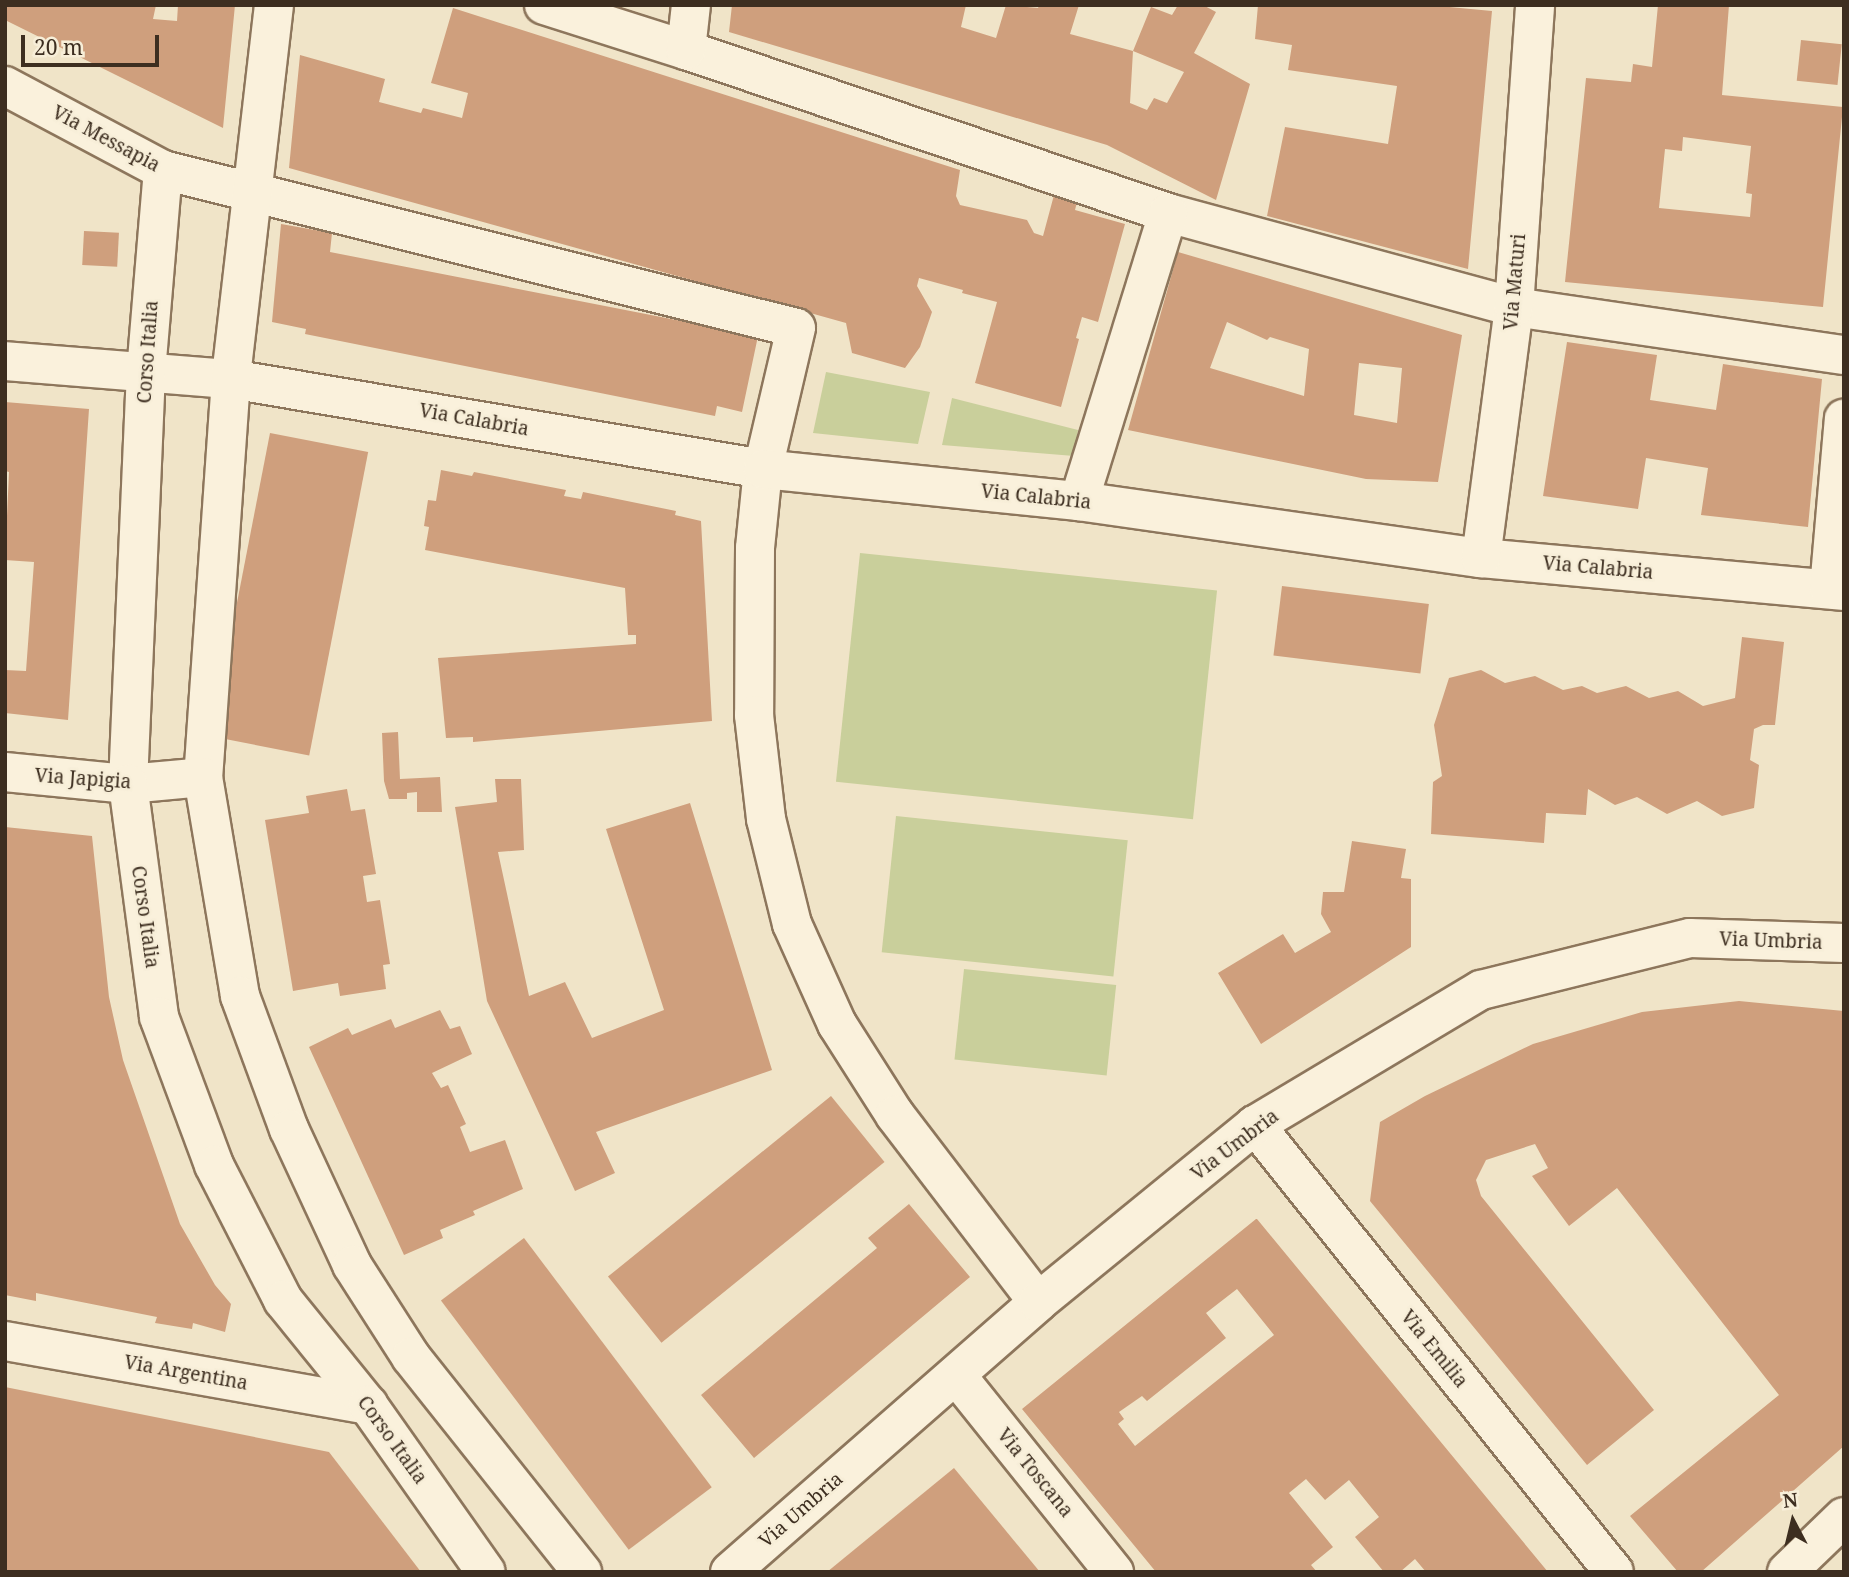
<!DOCTYPE html>
<style>
body{margin:0}
#map{position:relative;width:1849px;height:1577px;overflow:hidden;background:#f0e4c8;font-family:"Noto Serif",serif}
div>[style]{position:absolute}
.green>*{inset:0;background:#c9cf9b;transform-origin:0 0}
.building>*{inset:0;background:#cf9f7d;transform-origin:0 0}
.roads{filter:drop-shadow(2px 0 #8d765c) drop-shadow(-2px 0 #8d765c) drop-shadow(0 2px #8d765c) drop-shadow(0 -2px #8d765c)}
.minor>*{height:38px;margin:-19px;padding:0 19px;transform-origin:19px;border-radius:19px;background:#faf1dc}
.tertiary>*{height:38px;margin:-19px;padding:0 19px;transform-origin:19px;border-radius:19px;background:#faf1dc}
span{translate:-50% -50%;white-space:nowrap;text-align:center;line-height:1.15;-webkit-text-stroke:5px #f7eed8;paint-order:stroke}
.street-label{font-size:19px;color:#3d2e20}
.frame{position:absolute;inset:0;border:7px solid #3d2e20;pointer-events:none}
.north{position:absolute;left:1758px;top:1486px;width:70px;height:70px;-webkit-text-stroke:5px #f7eed8;paint-order:stroke;rotate:353deg;font-size:19px;font-weight:700;line-height:28px;text-align:center;color:#3d2e20}
.north::after{content:'';display:block;margin:auto;width:24px;height:32px;background:#3d2e20;clip-path:polygon(50% 0,100% 100%,50% 72%,0 100%)}
.scale{position:absolute;left:21px;top:35px;width:138px;height:32px;box-sizing:border-box;border:4px solid #3d2e20;border-top:0;padding-left:9px;font-size:21px;line-height:24px;white-space:nowrap;color:#3d2e20;-webkit-text-stroke:5px #f7eed8;paint-order:stroke}
</style>
<div id="map">
<div class="green">
<i style="clip-path:polygon(826px 372px,930px 392px,918px 444px,813px 433px)"></i>
<i style="clip-path:polygon(952px 398px,1078px 430px,1074px 456px,942px 445px)"></i>
<i style="left:860px;top:553px;width:359px;height:230px;rotate:6deg"></i>
<i style="left:896px;top:816px;width:233px;height:137px;rotate:6deg"></i>
<i style="left:964px;top:969px;width:153px;height:91px;rotate:6deg"></i>
</div>
<div class="building">
<i style="clip-path:polygon(5px 5px,156px 5px,153px 19px,177px 21px,178px 5px,235px 5px,223px 128px,5px 20px)"></i>
<i style="clip-path:polygon(732px 5px,966px 5px,961px 27px,996px 38px,1006px 5px,1038px 8px,1039px 5px,1079px 5px,1070px 34px,1133px 51px,1130px 103px,1147px 110px,1154px 98px,1167px 103px,1184px 72px,1133px 51px,1151px 7px,1172px 15px,1178px 5px,1203px 5px,1216px 12px,1194px 53px,1250px 84px,1216px 200px,1107px 145px,729px 32px)"></i>
<i style="clip-path:polygon(1258px 5px,1428px 5px,1492px 11px,1468px 269px,1267px 216px,1285px 127px,1388px 144px,1397px 86px,1288px 70px,1292px 45px,1255px 39px)"></i>
<i style="clip-path:polygon(evenodd,1658px 5px,1729px 5px,1722px 95px,1843px 107px,1823px 307px,1565px 282px,1586px 78px,1631px 82px,1633px 64px,1652px 67px,1658px 5px,1683px 137px,1751px 146px,1746px 193px,1752px 194px,1750px 217px,1659px 208px,1665px 149px,1682px 151px,1683px 137px)"></i>
<i style="clip-path:polygon(453px 8px,960px 170px,956px 196px,960px 205px,1027px 220px,1034px 233px,1043px 236px,1054px 195px,1077px 202px,1075px 210px,1125px 224px,1098px 322px,1082px 317px,1076px 338px,1079px 339px,1061px 407px,975px 383px,997px 302px,962px 293px,963px 290px,919px 278px,917px 286px,932px 312px,920px 347px,905px 368px,852px 353px,846px 323px,289px 168px,300px 55px,385px 79px,379px 102px,421px 113px,423px 108px,462px 118px,468px 93px,431px 83px)"></i>
<i style="left:1801px;top:40px;width:41px;height:41px;rotate:6deg"></i>
<i style="clip-path:polygon(281px 224px,332px 233px,330px 252px,758px 336px,742px 412px,717px 406px,715px 416px,305px 334px,306px 329px,272px 322px)"></i>
<i style="left:84px;top:231px;width:35px;height:34px;rotate:3deg"></i>
<i style="clip-path:polygon(evenodd,1178px 252px,1462px 335px,1438px 482px,1366px 479px,1128px 430px,1178px 252px,1227px 322px,1267px 340px,1270px 337px,1309px 349px,1304px 396px,1210px 368px,1227px 322px,1178px 252px,1359px 363px,1402px 368px,1397px 423px,1354px 415px,1359px 363px)"></i>
<i style="clip-path:polygon(1567px 342px,1657px 355px,1650px 400px,1716px 410px,1723px 364px,1822px 379px,1808px 527px,1701px 515px,1708px 468px,1646px 458px,1638px 509px,1543px 496px)"></i>
<i style="clip-path:polygon(5px 402px,89px 409px,68px 720px,5px 713px,5px 670px,26px 671px,34px 562px,5px 560px,9px 472px,5px 471px)"></i>
<i style="left:270px;top:433px;width:100px;height:309px;rotate:11deg"></i>
<i style="clip-path:polygon(441px 470px,472px 476px,474px 472px,566px 490px,564px 496px,581px 499px,583px 492px,676px 511px,675px 515px,701px 521px,712px 721px,473px 742px,473px 737px,446px 738px,438px 658px,636px 644px,636px 635px,628px 635px,625px 588px,425px 550px,429px 527px,424px 526px,428px 500px,436px 501px)"></i>
<i style="left:1282px;top:586px;width:148px;height:70px;rotate:7deg"></i>
<i style="clip-path:polygon(1742px 637px,1784px 642px,1775px 725px,1763px 725px,1754px 729px,1750px 760px,1759px 765px,1754px 808px,1722px 816px,1697px 801px,1667px 814px,1637px 797px,1615px 805px,1588px 789px,1586px 815px,1546px 813px,1544px 843px,1431px 834px,1433px 782px,1442px 776px,1434px 725px,1449px 678px,1481px 670px,1505px 683px,1535px 676px,1563px 690px,1582px 686px,1597px 693px,1626px 686px,1649px 698px,1678px 691px,1703px 706px,1735px 698px)"></i>
<i style="clip-path:polygon(398px 732px,400px 779px,440px 777px,442px 812px,417px 812px,417px 792px,407px 793px,407px 799px,389px 799px,384px 781px,382px 733px)"></i>
<i style="clip-path:polygon(495px 779px,521px 779px,524px 850px,498px 852px,529px 996px,565px 982px,592px 1038px,664px 1010px,606px 829px,690px 803px,772px 1070px,596px 1132px,615px 1173px,575px 1191px,487px 1001px,455px 807px,497px 802px)"></i>
<i style="clip-path:polygon(347px 789px,351px 811px,365px 809px,376px 874px,363px 876px,367px 902px,380px 900px,390px 964px,383px 965px,386px 989px,340px 996px,338px 983px,293px 991px,265px 820px,309px 813px,306px 796px)"></i>
<i style="clip-path:polygon(5px 827px,92px 836px,109px 997px,123px 1060px,180px 1224px,215px 1285px,231px 1304px,225px 1332px,193px 1323px,192px 1329px,155px 1323px,157px 1317px,36px 1293px,36px 1301px,5px 1295px)"></i>
<i style="clip-path:polygon(1352px 841px,1406px 849px,1401px 878px,1411px 879px,1411px 947px,1261px 1044px,1218px 973px,1283px 934px,1295px 953px,1331px 932px,1321px 914px,1323px 892px,1344px 892px)"></i>
<i style="clip-path:polygon(1739px 1001px,1844px 1011px,1844px 1446px,1701px 1572px,1678px 1572px,1630px 1516px,1779px 1395px,1617px 1188px,1569px 1226px,1532px 1176px,1548px 1168px,1535px 1144px,1486px 1160px,1476px 1180px,1481px 1196px,1654px 1410px,1587px 1465px,1370px 1201px,1380px 1122px,1425px 1096px,1533px 1044px,1642px 1012px)"></i>
<i style="clip-path:polygon(440px 1010px,450px 1029px,460px 1026px,472px 1054px,432px 1073px,441px 1088px,448px 1085px,466px 1124px,460px 1127px,470px 1152px,505px 1140px,523px 1189px,473px 1211px,475px 1215px,440px 1230px,443px 1238px,404px 1255px,309px 1047px,348px 1028px,352px 1035px,391px 1019px,395px 1028px)"></i>
<i style="left:831px;top:1096px;width:85px;height:287px;rotate:51deg"></i>
<i style="clip-path:polygon(909px 1204px,970px 1277px,754px 1458px,701px 1395px,877px 1248px,868px 1238px)"></i>
<i style="clip-path:polygon(evenodd,1256px 1219px,1257px 1219px,1548px 1572px,1426px 1572px,1415px 1559px,1400px 1572px,1384px 1572px,1355px 1537px,1379px 1517px,1349px 1480px,1325px 1500px,1306px 1479px,1289px 1493px,1333px 1547px,1311px 1565px,1317px 1572px,1156px 1572px,1022px 1409px,1256px 1219px,1237px 1289px,1274px 1335px,1135px 1446px,1118px 1424px,1124px 1419px,1119px 1412px,1142px 1396px,1147px 1401px,1226px 1338px,1206px 1313px,1237px 1289px)"></i>
<i style="left:524px;top:1238px;width:312px;height:104px;rotate:53deg"></i>
<i style="clip-path:polygon(5px 1387px,329px 1452px,421px 1572px,5px 1572px)"></i>
<i style="clip-path:polygon(954px 1468px,1040px 1572px,827px 1572px)"></i>
</div>
<div class="roads">
<div class="minor">
<i style="left:544px;top:5px;width:149px;rotate:17.6deg"></i>
<i style="left:686px;top:50px;width:509px;rotate:18.68deg"></i>
<i style="left:1168px;top:213px;width:359px;rotate:15.2deg"></i>
<i style="left:1514px;top:307px;width:333px;rotate:8.3deg"></i>
<i style="left:686px;top:50px;width:45px;rotate:-83.7deg"></i>
<i style="left:5px;top:86px;width:179px;rotate:28deg"></i>
<i style="left:163px;top:170px;width:652px;rotate:14.01deg"></i>
<i style="left:796px;top:328px;width:145px;rotate:103.2deg"></i>
<i style="left:763px;top:469px;width:79px;rotate:95.8deg"></i>
<i style="left:755px;top:548px;width:167px;rotate:90.3deg"></i>
<i style="left:754px;top:715px;width:105px;rotate:83.4deg"></i>
<i style="left:766px;top:819px;width:108px;rotate:76.1deg"></i>
<i style="left:792px;top:924px;width:110px;rotate:65.8deg"></i>
<i style="left:837px;top:1024px;width:108px;rotate:57.5deg"></i>
<i style="left:895px;top:1115px;width:235px;rotate:52.6deg"></i>
<i style="left:5px;top:361px;width:227px;rotate:4.6deg"></i>
<i style="left:231px;top:379px;width:540px;rotate:9.6deg"></i>
<i style="left:763px;top:469px;width:318px;rotate:5.8deg"></i>
<i style="left:1079px;top:501px;width:406px;rotate:8.1deg"></i>
<i style="left:1481px;top:558px;width:364px;rotate:5.2deg"></i>
<i style="left:1079px;top:501px;width:301px;rotate:-72.8deg"></i>
<i style="left:1481px;top:558px;width:253px;rotate:-82.5deg"></i>
<i style="left:1514px;top:307px;width:303px;rotate:-86deg"></i>
<i style="left:1829px;top:589px;width:171px;rotate:-85deg"></i>
<i style="left:128px;top:784px;width:412px;rotate:-87.5deg"></i>
<i style="left:146px;top:372px;width:203px;rotate:-85.2deg"></i>
<i style="left:1255px;top:1125px;width:573px;rotate:51.23deg"></i>
<i style="left:5px;top:1341px;width:369px;rotate:10deg"></i>
<i style="left:956px;top:1375px;width:253px;rotate:51.3deg"></i>
<i style="left:1787px;top:1572px;width:79px;rotate:-44deg"></i>
</div>
<div class="tertiary">
<i style="left:274px;top:5px;width:376px;rotate:96.6deg"></i>
<i style="left:231px;top:379px;width:399px;rotate:94deg"></i>
<i style="left:203px;top:777px;width:222px;rotate:80.4deg"></i>
<i style="left:240px;top:996px;width:142px;rotate:69.8deg"></i>
<i style="left:289px;top:1129px;width:150px;rotate:65.1deg"></i>
<i style="left:352px;top:1265px;width:109px;rotate:57.3deg"></i>
<i style="left:411px;top:1357px;width:275px;rotate:51.5deg"></i>
<i style="left:5px;top:772px;width:124px;rotate:5.6deg"></i>
<i style="left:128px;top:784px;width:75px;rotate:-5.3deg"></i>
<i style="left:128px;top:784px;width:235px;rotate:82.4deg"></i>
<i style="left:159px;top:1017px;width:158px;rotate:69.6deg"></i>
<i style="left:214px;top:1165px;width:152px;rotate:62.9deg"></i>
<i style="left:283px;top:1300px;width:135px;rotate:51deg"></i>
<i style="left:368px;top:1405px;width:204px;rotate:54.8deg"></i>
<i style="left:730px;top:1572px;width:410px;rotate:-41.2deg"></i>
<i style="left:1038px;top:1302px;width:280px;rotate:-39.2deg"></i>
<i style="left:1255px;top:1125px;width:263px;rotate:-30.9deg"></i>
<i style="left:1481px;top:990px;width:215px;rotate:-14deg"></i>
<i style="left:1690px;top:938px;width:154px;rotate:1.9deg"></i>
</div>
</div>
<div class="street-label">
<span style="left:106px;top:139px;rotate:28deg">Via Messapia</span>
<span style="left:1515px;top:282px;rotate:-85deg">Via Maturi</span>
<span style="left:148px;top:352px;rotate:-86deg">Corso Italia</span>
<span style="left:474px;top:420px;rotate:10deg">Via Calabria</span>
<span style="left:1036px;top:497px;rotate:6deg">Via Calabria</span>
<span style="left:1598px;top:568px;rotate:5deg">Via Calabria</span>
<span style="left:83px;top:779px;rotate:4deg">Via Japigia</span>
<span style="left:145px;top:917px;rotate:82deg">Corso Italia</span>
<span style="left:1771px;top:941px;rotate:2deg">Via Umbria</span>
<span style="left:1235px;top:1145px;rotate:-37deg">Via Umbria</span>
<span style="left:1434px;top:1349px;rotate:51deg">Via Emilia</span>
<span style="left:186px;top:1373px;rotate:10deg">Via Argentina</span>
<span style="left:392px;top:1440px;rotate:54deg">Corso Italia</span>
<span style="left:1035px;top:1473px;rotate:51deg">Via Toscana</span>
<span style="left:801px;top:1510px;rotate:-41deg">Via Umbria</span>
</div>
<div class="frame"></div>
<div class="north">N</div>
<div class="scale">20 m</div>
</div>
